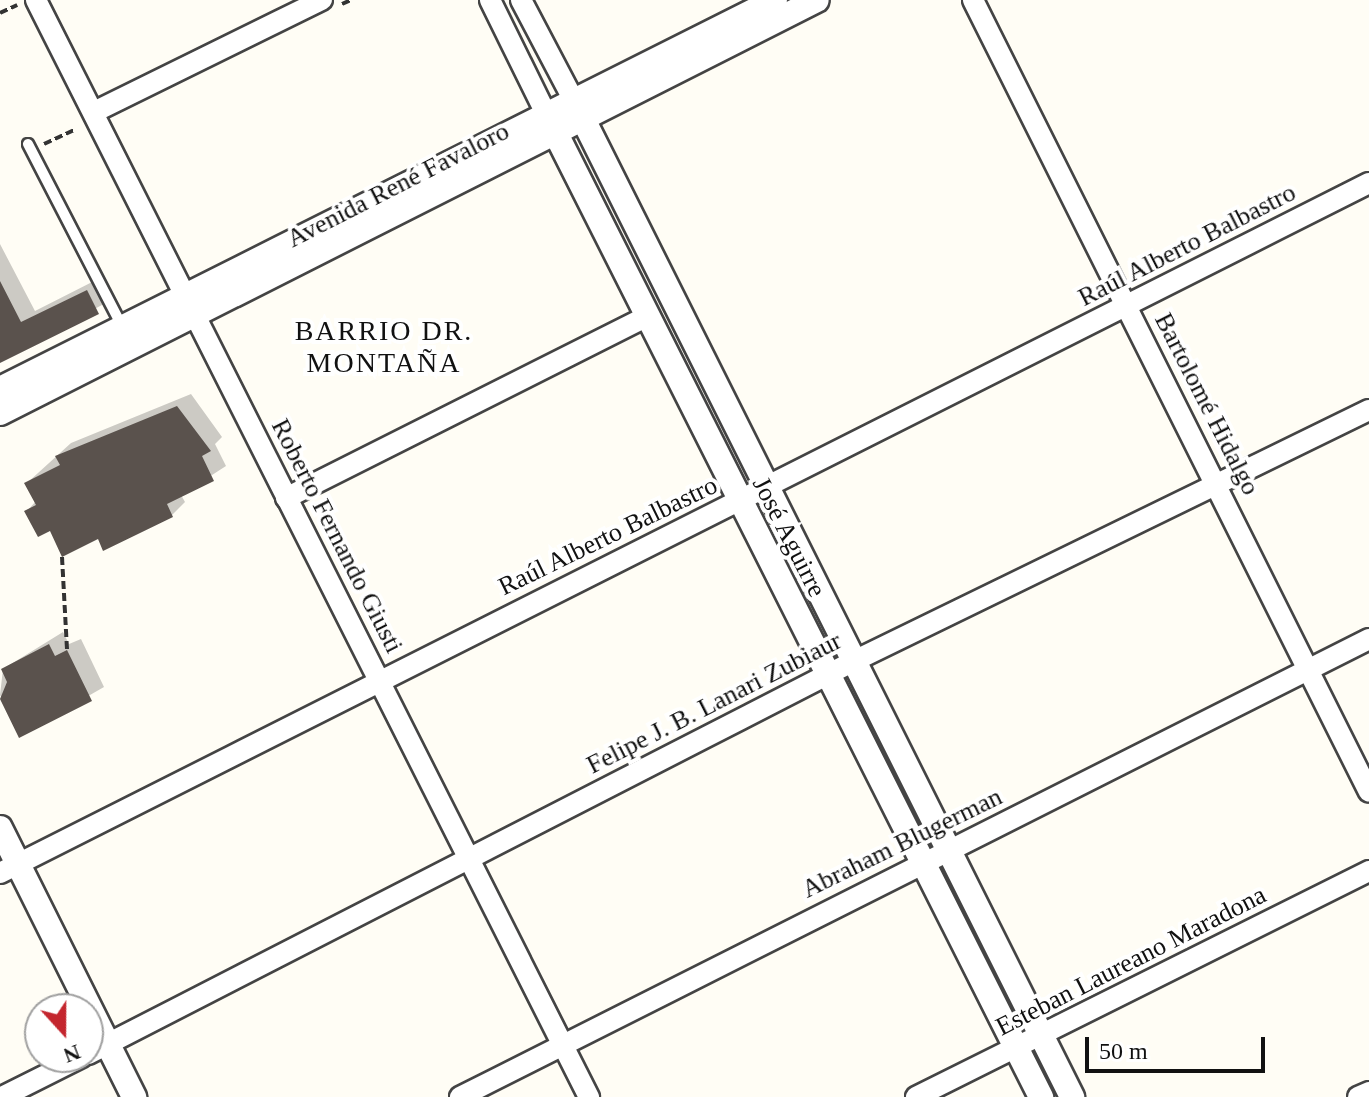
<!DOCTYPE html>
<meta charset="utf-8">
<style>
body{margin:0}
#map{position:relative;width:1369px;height:1097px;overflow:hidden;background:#fffdf5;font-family:Georgia,serif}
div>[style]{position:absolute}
.shadow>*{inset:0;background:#0003}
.building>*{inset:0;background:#5a524d}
.path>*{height:4px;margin-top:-2px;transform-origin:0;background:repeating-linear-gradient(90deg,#333 0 8px,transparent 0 12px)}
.roads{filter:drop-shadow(2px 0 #444) drop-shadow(-2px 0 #444) drop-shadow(0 2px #444) drop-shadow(0 -2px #444)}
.service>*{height:10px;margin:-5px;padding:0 5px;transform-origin:5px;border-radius:5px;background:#fff}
.minor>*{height:20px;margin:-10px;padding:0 10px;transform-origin:10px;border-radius:10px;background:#fff}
.tertiary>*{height:24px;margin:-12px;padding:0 12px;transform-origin:12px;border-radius:12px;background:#fff}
span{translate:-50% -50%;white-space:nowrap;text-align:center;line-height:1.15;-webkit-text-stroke:8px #fff;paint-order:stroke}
.street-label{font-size:26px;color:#111}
.neighbourhood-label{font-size:28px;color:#111;letter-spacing:2px}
.north{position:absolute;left:24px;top:993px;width:80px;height:80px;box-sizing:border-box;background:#fff;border:2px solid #a0a0a0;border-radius:50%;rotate:159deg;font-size:22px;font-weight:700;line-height:32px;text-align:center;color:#111}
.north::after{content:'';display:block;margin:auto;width:28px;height:36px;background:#c4262e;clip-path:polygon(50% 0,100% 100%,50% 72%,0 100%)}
.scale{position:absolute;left:1085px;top:1037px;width:180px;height:36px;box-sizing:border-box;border:4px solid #111;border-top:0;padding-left:10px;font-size:24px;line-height:28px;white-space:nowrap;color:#111;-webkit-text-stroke:6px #fff;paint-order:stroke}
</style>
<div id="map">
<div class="shadow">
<i style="clip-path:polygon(0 244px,35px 311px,100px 278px,111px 300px,0 361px)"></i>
<i style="clip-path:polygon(191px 394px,222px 437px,215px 444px,226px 466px,181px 495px,185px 502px,172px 515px,99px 536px,50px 529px,27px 511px,36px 501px,27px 483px,71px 443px)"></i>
<i style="clip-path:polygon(63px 632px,69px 644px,81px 639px,104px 687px,20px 735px,0 695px,3px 669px)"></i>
</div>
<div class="building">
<i style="clip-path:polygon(0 281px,21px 322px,87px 290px,99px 314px,0 363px)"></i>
<i style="clip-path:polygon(177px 406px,211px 451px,202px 456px,214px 481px,167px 504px,173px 517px,103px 551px,98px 539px,62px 557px,50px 531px,38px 537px,24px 511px,36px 505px,24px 483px,60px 465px,55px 456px)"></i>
<i style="clip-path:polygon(49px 644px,55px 656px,67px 650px,92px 701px,19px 738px,0 699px,7px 682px,1px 669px)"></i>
</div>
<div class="path">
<i style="left:342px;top:4px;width:10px;rotate:-24deg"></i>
<i style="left:0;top:13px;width:19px;rotate:-25deg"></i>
<i style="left:44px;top:144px;width:35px;rotate:-25deg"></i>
<i style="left:62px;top:557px;width:93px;rotate:86.9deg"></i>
</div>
<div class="roads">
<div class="service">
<i style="left:28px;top:144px;width:205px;rotate:62.7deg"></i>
</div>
<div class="minor">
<i style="left:36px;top:0;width:1229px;rotate:63.25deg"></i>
<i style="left:490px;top:0;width:127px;rotate:63.8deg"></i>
<i style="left:521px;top:0;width:114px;rotate:62.3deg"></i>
<i style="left:973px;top:0;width:885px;rotate:63.43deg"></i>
<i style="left:94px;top:112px;width:254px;rotate:-26.2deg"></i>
<i style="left:286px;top:498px;width:403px;rotate:-26.7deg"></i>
<i style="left:0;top:873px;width:1533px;rotate:-26.75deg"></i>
<i style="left:88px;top:1054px;width:859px;rotate:-27.16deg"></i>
<i style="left:852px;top:662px;width:575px;rotate:-25.99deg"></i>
<i style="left:2px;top:1097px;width:89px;rotate:-26.6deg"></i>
<i style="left:460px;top:1097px;width:1018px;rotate:-26.74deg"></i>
<i style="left:916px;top:1097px;width:506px;rotate:-26.51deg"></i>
<i style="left:1358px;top:1097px;width:12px;rotate:-24deg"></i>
</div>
<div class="tertiary">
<i style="left:574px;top:101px;width:1114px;rotate:63.43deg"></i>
<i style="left:546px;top:114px;width:1101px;rotate:63.27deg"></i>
<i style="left:0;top:389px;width:867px;rotate:-26.65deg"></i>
<i style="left:0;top:413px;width:915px;rotate:-26.82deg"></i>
<i style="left:0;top:828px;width:301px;rotate:63.5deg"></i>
</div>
</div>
<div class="street-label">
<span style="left:398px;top:185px;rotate:-27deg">Avenida René Favaloro</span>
<span style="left:1187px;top:245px;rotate:-27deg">Raúl Alberto Balbastro</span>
<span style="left:1207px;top:404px;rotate:63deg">Bartolomé Hidalgo</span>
<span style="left:337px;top:536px;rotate:63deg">Roberto Fernando Giusti</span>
<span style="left:608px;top:536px;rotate:-26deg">Raúl Alberto Balbastro</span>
<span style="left:789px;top:537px;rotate:63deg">José Aguirre</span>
<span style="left:714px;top:703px;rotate:-27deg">Felipe J. B. Lanari Zubiaur</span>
<span style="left:902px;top:843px;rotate:-26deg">Abraham Blugerman</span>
<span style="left:1131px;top:961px;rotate:-27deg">Esteban Laureano Maradona</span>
</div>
<div class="neighbourhood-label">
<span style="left:384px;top:347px">BARRIO DR.<br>MONTAÑA</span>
</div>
<div class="north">N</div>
<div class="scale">50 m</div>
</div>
